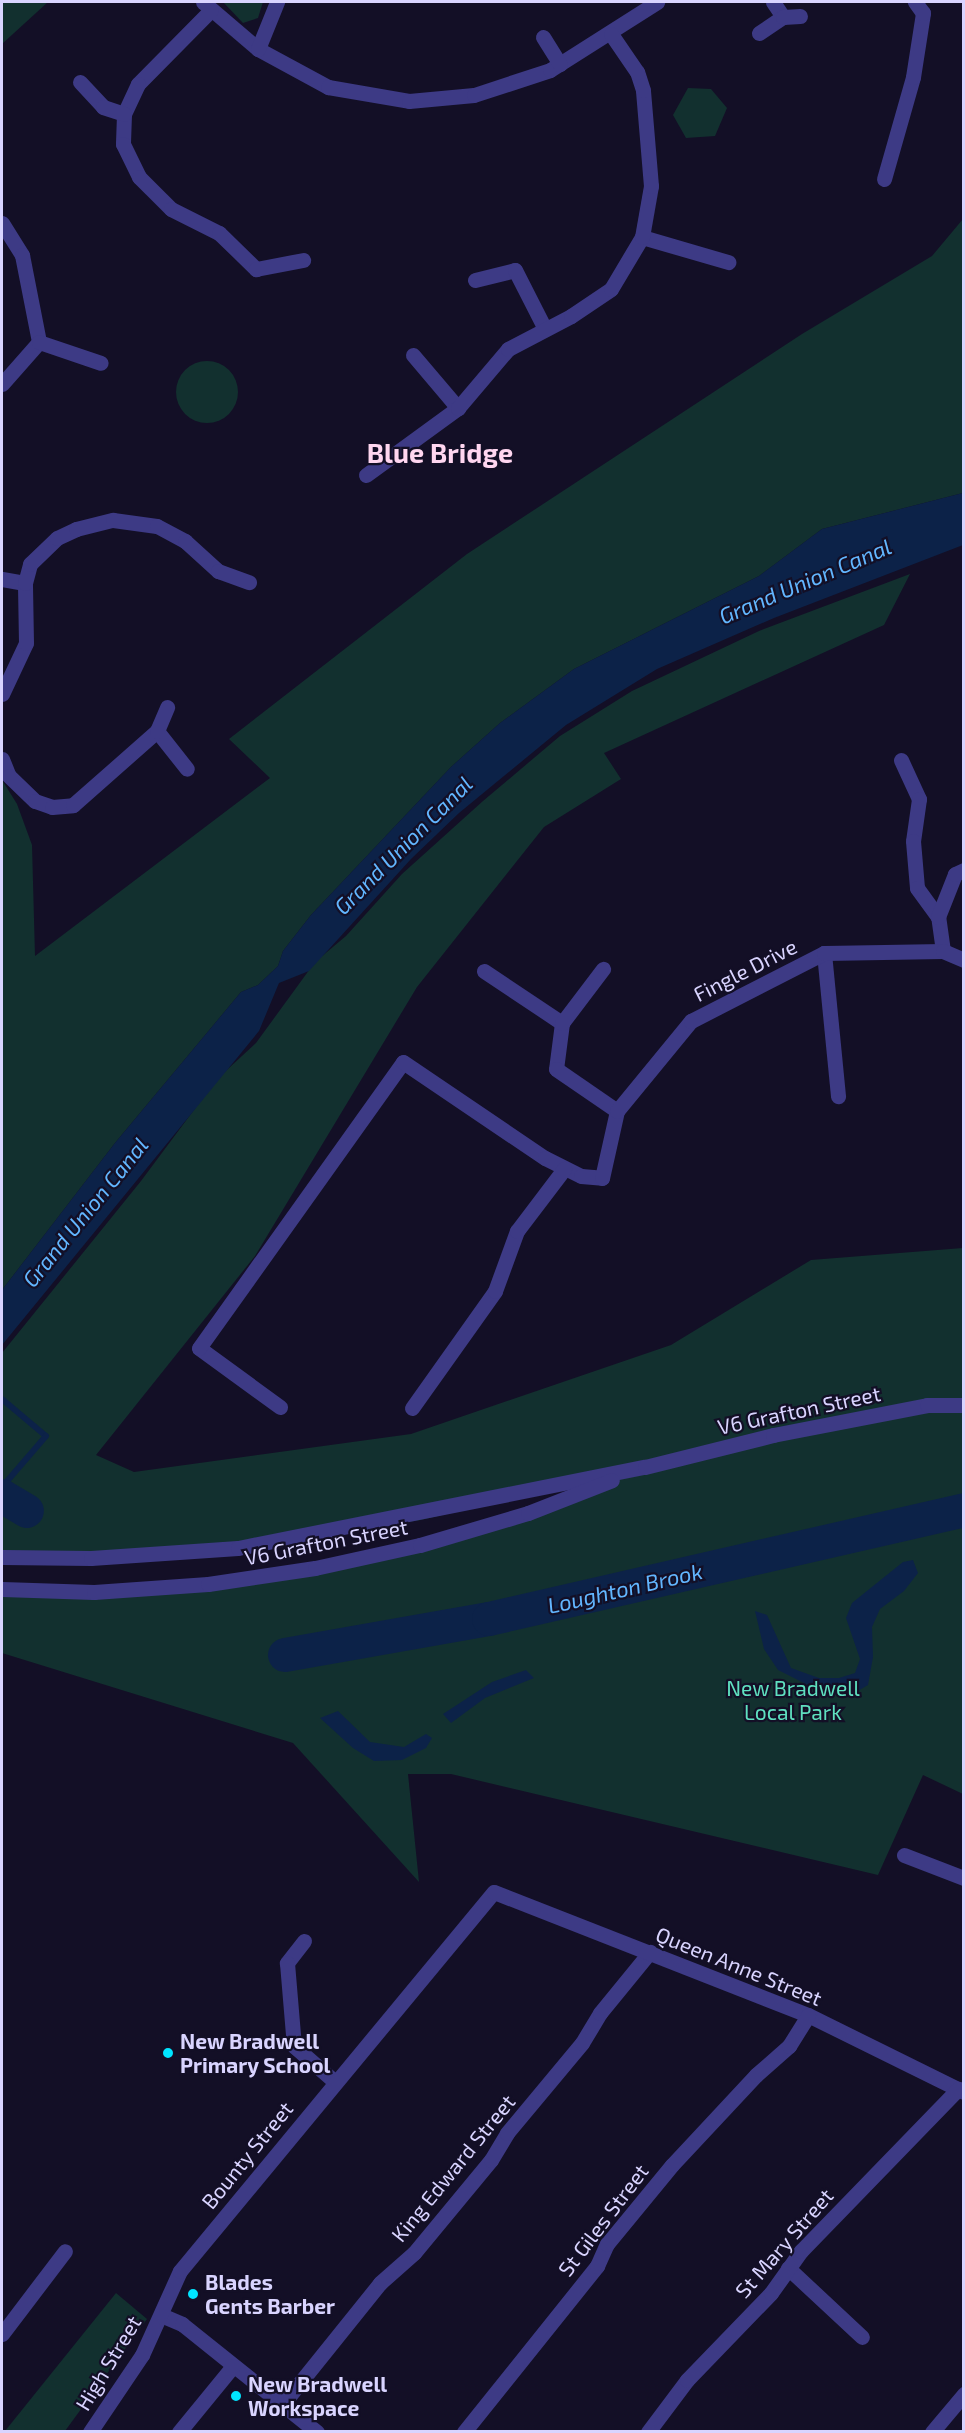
<!DOCTYPE html>
<style>
body{margin:0}
#map{position:relative;width:965px;height:2433px;overflow:hidden;background:#130f26;font-family:"Exo 2",sans-serif}
div>[style]{position:absolute}
.green>*{inset:0;background:#12302f}
.round{border-radius:50%}
.water>*{inset:0;background:#0c2248}
.stream>*{height:6px;margin:-3px;padding:0 3px;transform-origin:3px;border-radius:3px;background:#0c2248}
.river>*{height:34px;margin:-17px;padding:0 17px;transform-origin:17px;border-radius:17px;background:#0c2248}
.minor>*{height:15px;margin:-7.5px;padding:0 7.5px;transform-origin:7.5px;border-radius:7.5px;background:#3d3a85}
.dots>*{width:16px;height:16px;translate:-50% -50%;box-sizing:border-box;border:3px solid #130f26;border-radius:50%}
span{translate:-50% -50%;white-space:nowrap;text-align:center;line-height:1.15;-webkit-text-stroke:4.5px #130f26;paint-order:stroke}
.street-label{font-size:21px;color:#d9d4ff}
.park-label{font-size:21px;color:#5fe0c0}
.poi-label{font-size:21px;color:#d9d4ff;font-weight:700}
.left{translate:0 -50%;text-align:left}
.water-label{font-size:22px;color:#62b6ff;font-style:italic}
.district-label{font-size:27px;color:#ffd6f0;font-weight:700}
.frame{position:absolute;inset:0;border:3px solid #d9d4ff;pointer-events:none}
</style>
<div id="map">
<div class="green">
<i style="clip-path:polygon(2px 2px,48px 2px,2px 44px)"></i>
<i style="clip-path:polygon(223px 2px,263px 2px,258px 18px,243px 23px)"></i>
<i style="clip-path:polygon(688px 88px,711px 89px,727px 108px,715px 136px,686px 138px,673px 115px)"></i>
<i style="clip-path:polygon(963px 219px,963px 493px,822px 529px,759px 576px,574px 669px,500px 723px,451px 767px,311px 915px,283px 951px,278px 966px,258px 985px,241px 992px,115px 1143px,2px 1290px,2px 780px,17px 804px,32px 845px,35px 956px,270px 778px,229px 739px,467px 554px,802px 334px,932px 256px)"></i>
<i class="round" style="left:176px;top:361px;width:62px;height:62px"></i>
<i style="clip-path:polygon(910px 574px,884px 625px,604px 753px,621px 779px,544px 827px,417px 987px,255px 1256px,96px 1455px,134px 1472px,411px 1434px,671px 1345px,811px 1260px,963px 1248px,963px 1794px,923px 1775px,878px 1875px,451px 1774px,408px 1774px,419px 1882px,293px 1743px,2px 1653px,2px 1589px,208px 1584px,420px 1545px,639px 1469px,421px 1520px,238px 1548px,2px 1557px,2px 1353px,141px 1181px,217px 1079px,256px 1043px,315px 962px,346px 936px,402px 874px,483px 801px,560px 736px,632px 691px,759px 631px)"></i>
<i style="clip-path:polygon(116px 2293px,147px 2319px,65px 2431px,5px 2431px)"></i>
</div>
<div class="water">
<i style="clip-path:polygon(963px 493px,963px 545px,774px 618px,657px 669px,566px 725px,459px 813px,411px 859px,309px 971px,279px 983px,259px 1031px,2px 1345px,2px 1290px,115px 1143px,241px 992px,258px 985px,278px 966px,283px 951px,311px 915px,451px 767px,500px 723px,574px 669px,759px 576px,822px 529px)"></i>
<i style="clip-path:polygon(913px 1560px,918px 1573px,904px 1591px,880px 1609px,872px 1627px,873px 1657px,868px 1685px,851px 1695px,828px 1695px,778px 1670px,764px 1649px,755px 1611px,767px 1615px,791px 1668px,819px 1678px,839px 1678px,855px 1673px,860px 1659px,846px 1618px,852px 1603px,903px 1562px)"></i>
<i style="clip-path:polygon(526px 1670px,534px 1678px,485px 1698px,451px 1723px,443px 1714px,492px 1682px)"></i>
<i style="clip-path:polygon(338px 1711px,370px 1742px,404px 1747px,426px 1734px,432px 1738px,426px 1748px,402px 1760px,374px 1761px,353px 1748px,320px 1718px)"></i>
</div>
<div class="stream">
<i style="left:2px;top:1399px;width:57px;rotate:40.1deg"></i>
<i style="left:46px;top:1436px;width:67px;rotate:130.8deg"></i>
</div>
<div class="river">
<i style="left:2px;top:1496px;width:29px;rotate:31deg"></i>
<i style="left:285px;top:1655px;width:207px;rotate:-10deg"></i>
<i style="left:489px;top:1619px;width:487px;rotate:-12.9deg"></i>
</div>
<div class="minor">
<i style="left:203px;top:2px;width:72px;rotate:40.5deg"></i>
<i style="left:258px;top:49px;width:80px;rotate:28.5deg"></i>
<i style="left:328px;top:87px;width:82px;rotate:9.8deg"></i>
<i style="left:409px;top:101px;width:65px;rotate:-5.3deg"></i>
<i style="left:474px;top:95px;width:80px;rotate:-18.2deg"></i>
<i style="left:550px;top:70px;width:127px;rotate:-32.4deg"></i>
<i style="left:773px;top:2px;width:18px;rotate:56deg"></i>
<i style="left:211px;top:10px;width:104px;rotate:134.6deg"></i>
<i style="left:138px;top:84px;width:33px;rotate:115deg"></i>
<i style="left:124px;top:114px;width:30px;rotate:92deg"></i>
<i style="left:123px;top:144px;width:37px;rotate:64deg"></i>
<i style="left:139px;top:177px;width:45px;rotate:45deg"></i>
<i style="left:171px;top:209px;width:54px;rotate:26.6deg"></i>
<i style="left:219px;top:233px;width:52px;rotate:44.2deg"></i>
<i style="left:256px;top:269px;width:48px;rotate:-10.8deg"></i>
<i style="left:759px;top:33px;width:29px;rotate:-34deg"></i>
<i style="left:783px;top:17px;width:17px;rotate:-3deg"></i>
<i style="left:543px;top:37px;width:32px;rotate:58deg"></i>
<i style="left:258px;top:49px;width:51px;rotate:-68deg"></i>
<i style="left:80px;top:82px;width:34px;rotate:47deg"></i>
<i style="left:103px;top:107px;width:22px;rotate:18deg"></i>
<i style="left:884px;top:179px;width:106px;rotate:-74.1deg"></i>
<i style="left:913px;top:77px;width:65px;rotate:-81.1deg"></i>
<i style="left:923px;top:13px;width:14px;rotate:-126deg"></i>
<i style="left:2px;top:223px;width:38px;rotate:58deg"></i>
<i style="left:22px;top:255px;width:89px;rotate:78.9deg"></i>
<i style="left:39px;top:342px;width:56px;rotate:131.4deg"></i>
<i style="left:642px;top:237px;width:90px;rotate:16.2deg"></i>
<i style="left:475px;top:280px;width:41px;rotate:-14deg"></i>
<i style="left:515px;top:270px;width:66px;rotate:63deg"></i>
<i style="left:39px;top:342px;width:65px;rotate:18.7deg"></i>
<i style="left:413px;top:355px;width:70px;rotate:49.7deg"></i>
<i style="left:366px;top:475px;width:114px;rotate:-36.1deg"></i>
<i style="left:458px;top:408px;width:77px;rotate:-49.7deg"></i>
<i style="left:508px;top:349px;width:71px;rotate:-27.6deg"></i>
<i style="left:571px;top:316px;width:48px;rotate:-34deg"></i>
<i style="left:611px;top:289px;width:61px;rotate:-59.2deg"></i>
<i style="left:642px;top:237px;width:52px;rotate:-80deg"></i>
<i style="left:651px;top:186px;width:96px;rotate:-94.8deg"></i>
<i style="left:643px;top:90px;width:19px;rotate:-108deg"></i>
<i style="left:637px;top:72px;width:46px;rotate:-124.4deg"></i>
<i style="left:2px;top:579px;width:23px;rotate:10deg"></i>
<i style="left:2px;top:694px;width:56px;rotate:-64.8deg"></i>
<i style="left:26px;top:643px;width:60px;rotate:-91deg"></i>
<i style="left:25px;top:583px;width:20px;rotate:-75deg"></i>
<i style="left:30px;top:564px;width:37px;rotate:-44deg"></i>
<i style="left:57px;top:538px;width:21px;rotate:-25deg"></i>
<i style="left:76px;top:529px;width:38px;rotate:-14deg"></i>
<i style="left:113px;top:520px;width:44px;rotate:7.8deg"></i>
<i style="left:157px;top:526px;width:32px;rotate:28deg"></i>
<i style="left:185px;top:541px;width:45px;rotate:42.3deg"></i>
<i style="left:218px;top:571px;width:33px;rotate:20deg"></i>
<i style="left:157px;top:731px;width:48px;rotate:51.7deg"></i>
<i style="left:2px;top:759px;width:18px;rotate:68deg"></i>
<i style="left:9px;top:776px;width:36px;rotate:44deg"></i>
<i style="left:35px;top:801px;width:18px;rotate:19deg"></i>
<i style="left:52px;top:807px;width:21px;rotate:-5deg"></i>
<i style="left:73px;top:805px;width:112px;rotate:-41.4deg"></i>
<i style="left:157px;top:731px;width:26px;rotate:-67deg"></i>
<i style="left:901px;top:760px;width:43px;rotate:65.2deg"></i>
<i style="left:919px;top:799px;width:42px;rotate:98.1deg"></i>
<i style="left:913px;top:841px;width:47px;rotate:85.1deg"></i>
<i style="left:917px;top:888px;width:36px;rotate:54deg"></i>
<i style="left:943px;top:951px;width:34px;rotate:-98deg"></i>
<i style="left:938px;top:917px;width:46px;rotate:-68.4deg"></i>
<i style="left:955px;top:874px;width:10px;rotate:-24deg"></i>
<i style="left:824px;top:953px;width:144px;rotate:84.4deg"></i>
<i style="left:484px;top:971px;width:94px;rotate:33.7deg"></i>
<i style="left:562px;top:1023px;width:46px;rotate:97.4deg"></i>
<i style="left:556px;top:1069px;width:74px;rotate:34.5deg"></i>
<i style="left:562px;top:1023px;width:68px;rotate:-52.8deg"></i>
<i style="left:280px;top:1407px;width:100px;rotate:-143.9deg"></i>
<i style="left:199px;top:1348px;width:351px;rotate:-54.5deg"></i>
<i style="left:403px;top:1062px;width:171px;rotate:34.1deg"></i>
<i style="left:545px;top:1158px;width:40px;rotate:26.6deg"></i>
<i style="left:581px;top:1176px;width:21px;rotate:5deg"></i>
<i style="left:602px;top:1178px;width:69px;rotate:-77.4deg"></i>
<i style="left:617px;top:1111px;width:117px;rotate:-50.6deg"></i>
<i style="left:691px;top:1021px;width:149px;rotate:-27.1deg"></i>
<i style="left:824px;top:953px;width:119px;rotate:-1deg"></i>
<i style="left:943px;top:951px;width:23px;rotate:23deg"></i>
<i style="left:412px;top:1408px;width:143px;rotate:-54.6deg"></i>
<i style="left:495px;top:1291px;width:64px;rotate:-69.9deg"></i>
<i style="left:517px;top:1231px;width:78px;rotate:-52.8deg"></i>
<i style="left:2px;top:1557px;width:89px;rotate:0.6deg"></i>
<i style="left:91px;top:1558px;width:147px;rotate:-3.9deg"></i>
<i style="left:238px;top:1548px;width:415px;rotate:-11.3deg"></i>
<i style="left:645px;top:1467px;width:132px;rotate:-14deg"></i>
<i style="left:773px;top:1435px;width:157px;rotate:-11deg"></i>
<i style="left:927px;top:1405px;width:37px"></i>
<i style="left:2px;top:1589px;width:92px;rotate:1.9deg"></i>
<i style="left:94px;top:1592px;width:114px;rotate:-4deg"></i>
<i style="left:208px;top:1584px;width:108px;rotate:-8.5deg"></i>
<i style="left:315px;top:1568px;width:107px;rotate:-12.4deg"></i>
<i style="left:420px;top:1545px;width:113px;rotate:-16.5deg"></i>
<i style="left:528px;top:1513px;width:90px;rotate:-21.4deg"></i>
<i style="left:904px;top:1855px;width:64px;rotate:21deg"></i>
<i style="left:304px;top:1941px;width:28px;rotate:128deg"></i>
<i style="left:287px;top:1963px;width:83px;rotate:85.2deg"></i>
<i style="left:294px;top:2046px;width:53px;rotate:41.2deg"></i>
<i style="left:788px;top:2268px;width:101px;rotate:43deg"></i>
<i style="left:161px;top:2315px;width:23px;rotate:23deg"></i>
<i style="left:182px;top:2324px;width:173px;rotate:38.7deg"></i>
<i style="left:2px;top:2334px;width:104px;rotate:-52.8deg"></i>
<i style="left:282px;top:2405px;width:156px;rotate:-51.2deg"></i>
<i style="left:380px;top:2283px;width:45px;rotate:-41.4deg"></i>
<i style="left:414px;top:2253px;width:121px;rotate:-50.4deg"></i>
<i style="left:491px;top:2160px;width:31px;rotate:-59deg"></i>
<i style="left:507px;top:2133px;width:117px;rotate:-50.2deg"></i>
<i style="left:582px;top:2043px;width:35px;rotate:-59deg"></i>
<i style="left:600px;top:2013px;width:79px;rotate:-50.7deg"></i>
<i style="left:90px;top:2432px;width:93px;rotate:-56deg"></i>
<i style="left:142px;top:2355px;width:92px;rotate:-65.7deg"></i>
<i style="left:180px;top:2271px;width:492px;rotate:-50.4deg"></i>
<i style="left:494px;top:1892px;width:337px;rotate:21.4deg"></i>
<i style="left:808px;top:2015px;width:174px;rotate:26.3deg"></i>
<i style="left:179px;top:2432px;width:85px;rotate:-50.7deg"></i>
<i style="left:464px;top:2432px;width:213px;rotate:-51.3deg"></i>
<i style="left:597px;top:2266px;width:24px;rotate:-66deg"></i>
<i style="left:607px;top:2244px;width:102px;rotate:-50.6deg"></i>
<i style="left:672px;top:2165px;width:123px;rotate:-47deg"></i>
<i style="left:756px;top:2075px;width:44px;rotate:-41.3deg"></i>
<i style="left:789px;top:2046px;width:36px;rotate:-58deg"></i>
<i style="left:648px;top:2432px;width:65px;rotate:-53.1deg"></i>
<i style="left:687px;top:2380px;width:121px;rotate:-46deg"></i>
<i style="left:771px;top:2293px;width:52px;rotate:-54.5deg"></i>
<i style="left:801px;top:2251px;width:226px;rotate:-45.9deg"></i>
<i style="left:932px;top:2432px;width:50px;rotate:-49.9deg"></i>
</div>
<div class="dots">
<i style="left:168px;top:2053px;background:#00e5ff"></i>
<i style="left:193px;top:2294px;background:#00e5ff"></i>
<i style="left:236px;top:2396px;background:#00e5ff"></i>
</div>
<div class="street-label">
<span style="left:745px;top:970px;rotate:-27deg">Fingle Drive</span>
<span style="left:799px;top:1410px;rotate:-12deg">V6 Grafton Street</span>
<span style="left:326px;top:1542px;rotate:-11deg">V6 Grafton Street</span>
<span style="left:739px;top:1966px;rotate:22deg">Queen Anne Street</span>
<span style="left:247px;top:2155px;rotate:-51deg">Bounty Street</span>
<span style="left:453px;top:2168px;rotate:-51deg">King Edward Street</span>
<span style="left:603px;top:2220px;rotate:-53deg">St Giles Street</span>
<span style="left:784px;top:2243px;rotate:-49deg">St Mary Street</span>
<span style="left:108px;top:2363px;rotate:-59deg">High Street</span>
</div>
<div class="park-label">
<span style="left:793px;top:1700px">New Bradwell<br>Local Park</span>
</div>
<div class="poi-label">
<span class="left" style="left:180px;top:2053px">New Bradwell<br>Primary School</span>
<span class="left" style="left:205px;top:2294px">Blades<br>Gents Barber</span>
<span class="left" style="left:248px;top:2396px">New Bradwell<br>Workspace</span>
</div>
<div class="water-label">
<span style="left:805px;top:581px;rotate:-23deg">Grand Union Canal</span>
<span style="left:403px;top:845px;rotate:-45deg">Grand Union Canal</span>
<span style="left:85px;top:1212px;rotate:-51deg">Grand Union Canal</span>
<span style="left:625px;top:1588px;rotate:-13deg">Loughton Brook</span>
</div>
<div class="district-label">
<span style="left:440px;top:453px">Blue Bridge</span>
</div>
<div class="frame"></div>
</div>
